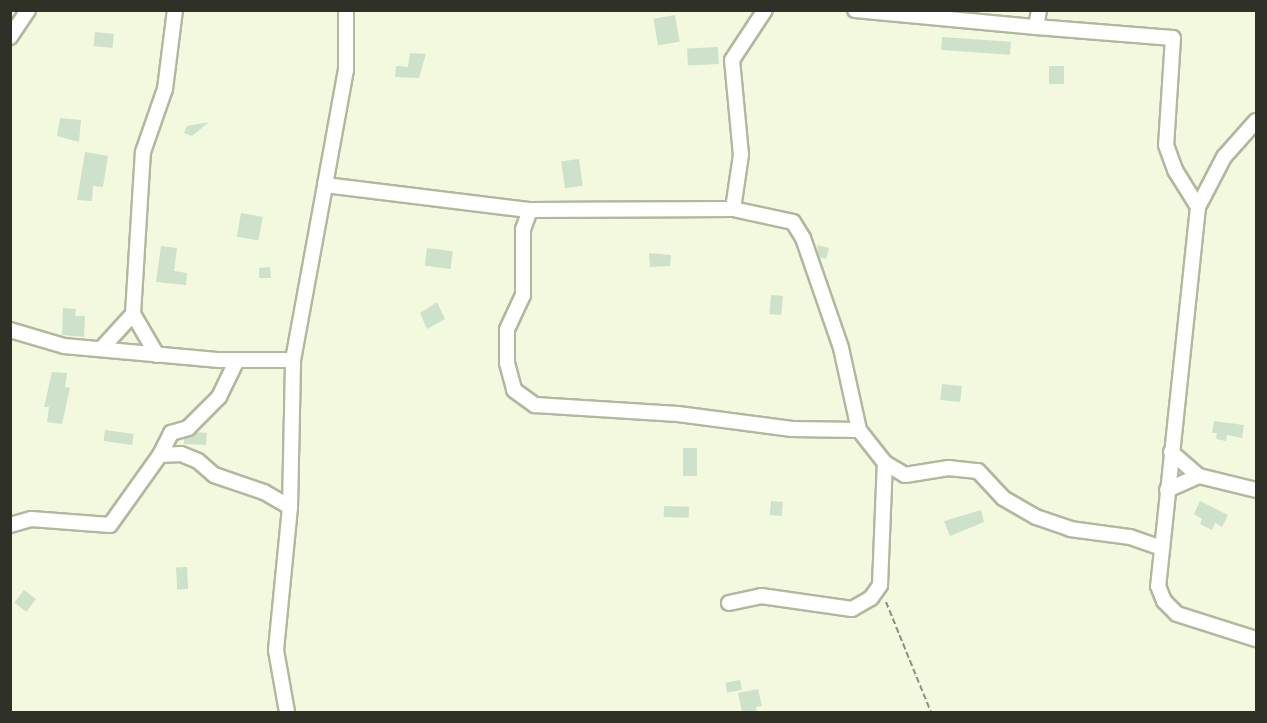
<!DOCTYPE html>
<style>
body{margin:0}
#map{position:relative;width:1267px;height:723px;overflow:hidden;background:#f3f9df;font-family:"Titillium Web",sans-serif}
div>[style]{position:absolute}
.building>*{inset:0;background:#cee1cb;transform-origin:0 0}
.path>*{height:2px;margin-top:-1px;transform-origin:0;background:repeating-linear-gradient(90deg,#8d917f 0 6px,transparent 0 9px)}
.roads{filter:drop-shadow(2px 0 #b2b89e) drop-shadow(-2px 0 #b2b89e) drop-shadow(0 2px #b2b89e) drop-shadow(0 -2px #b2b89e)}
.street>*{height:14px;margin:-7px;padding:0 7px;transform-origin:7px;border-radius:7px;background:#fff}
span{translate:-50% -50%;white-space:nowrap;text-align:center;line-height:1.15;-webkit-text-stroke:4.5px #f3f9df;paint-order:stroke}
.frame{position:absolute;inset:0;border:12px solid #2f3127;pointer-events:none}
</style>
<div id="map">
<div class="building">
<i style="left:675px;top:15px;width:27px;height:22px;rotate:80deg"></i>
<i style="left:95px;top:32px;width:19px;height:14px;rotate:6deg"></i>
<i style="left:942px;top:37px;width:69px;height:13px;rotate:4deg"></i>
<i style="left:718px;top:47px;width:17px;height:31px;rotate:87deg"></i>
<i style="clip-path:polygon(410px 53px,426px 54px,419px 78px,395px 77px,396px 66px,408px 67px)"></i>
<i style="left:1049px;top:66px;width:15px;height:18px"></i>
<i style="clip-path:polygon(60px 118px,81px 120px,79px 142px,57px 136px)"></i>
<i style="clip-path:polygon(209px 122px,192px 136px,184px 133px,187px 126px)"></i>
<i style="clip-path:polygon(85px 152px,108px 156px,103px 187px,93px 186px,92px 201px,77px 200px)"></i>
<i style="left:579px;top:159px;width:27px;height:18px;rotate:82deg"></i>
<i style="left:241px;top:213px;width:22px;height:24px;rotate:10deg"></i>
<i style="clip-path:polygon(817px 245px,829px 248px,826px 259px,819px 257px)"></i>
<i style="clip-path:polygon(161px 246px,177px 248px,174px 271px,187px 273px,186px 285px,156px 282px)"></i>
<i style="left:427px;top:248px;width:26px;height:18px;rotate:7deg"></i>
<i style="clip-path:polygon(649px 253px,671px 255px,670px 266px,650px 267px)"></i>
<i style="clip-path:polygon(270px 267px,271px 278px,259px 278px,259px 268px)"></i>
<i style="left:771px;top:295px;width:12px;height:19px;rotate:5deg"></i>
<i style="clip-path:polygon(437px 302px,445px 319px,427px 329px,420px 313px)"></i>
<i style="clip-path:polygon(63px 308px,76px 309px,75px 316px,85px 316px,84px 337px,62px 335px)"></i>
<i style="clip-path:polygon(52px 372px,67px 373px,65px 387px,70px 388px,62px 424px,47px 422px,49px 407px,44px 407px)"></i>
<i style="left:942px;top:384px;width:20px;height:16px;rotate:6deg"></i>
<i style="clip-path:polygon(1214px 421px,1244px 425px,1242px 438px,1227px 435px,1226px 441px,1216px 439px,1217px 433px,1212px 433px)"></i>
<i style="left:105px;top:430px;width:29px;height:11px;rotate:8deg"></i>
<i style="clip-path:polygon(196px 432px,207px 433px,206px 445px,184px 444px,184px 438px)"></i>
<i style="left:683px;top:448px;width:14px;height:28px"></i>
<i style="left:771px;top:501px;width:12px;height:14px;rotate:5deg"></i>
<i style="clip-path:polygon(1200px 501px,1228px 515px,1222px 527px,1215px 523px,1212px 530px,1200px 524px,1202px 519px,1194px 514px)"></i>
<i style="left:664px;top:506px;width:25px;height:11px;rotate:2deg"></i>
<i style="clip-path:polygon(981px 510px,984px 522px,950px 536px,944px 521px)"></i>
<i style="left:187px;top:567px;width:22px;height:11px;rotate:87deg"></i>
<i style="left:24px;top:590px;width:15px;height:16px;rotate:37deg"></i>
<i style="left:740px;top:680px;width:10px;height:15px;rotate:79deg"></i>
<i style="clip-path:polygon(758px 689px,762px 706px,756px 707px,757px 712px,742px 712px,738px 693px)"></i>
</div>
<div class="path">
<i style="left:886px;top:602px;width:119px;rotate:67.8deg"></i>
</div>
<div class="roads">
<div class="street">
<i style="left:855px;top:10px;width:182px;rotate:5.4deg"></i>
<i style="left:1039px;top:10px;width:17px;rotate:100deg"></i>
<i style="left:1036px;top:27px;width:137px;rotate:4.6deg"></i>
<i style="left:1173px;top:38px;width:107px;rotate:93.7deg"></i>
<i style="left:1166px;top:145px;width:27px;rotate:70deg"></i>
<i style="left:1175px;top:170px;width:44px;rotate:58.1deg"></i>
<i style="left:10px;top:37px;width:32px;rotate:-56deg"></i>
<i style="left:1256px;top:121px;width:48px;rotate:131.6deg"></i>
<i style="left:1224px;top:157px;width:56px;rotate:117.5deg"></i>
<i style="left:1198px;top:207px;width:381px;rotate:96deg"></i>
<i style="left:1158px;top:586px;width:16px;rotate:68deg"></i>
<i style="left:1164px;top:601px;width:18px;rotate:45deg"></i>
<i style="left:1177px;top:614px;width:83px;rotate:17.6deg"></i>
<i style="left:325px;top:185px;width:117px;rotate:-79.7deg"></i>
<i style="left:346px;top:70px;width:60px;rotate:-90deg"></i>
<i style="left:733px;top:209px;width:55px;rotate:-81.6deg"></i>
<i style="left:741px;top:155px;width:95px;rotate:-95.4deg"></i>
<i style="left:732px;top:60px;width:60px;rotate:-56.6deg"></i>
<i style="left:530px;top:210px;width:20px;rotate:110deg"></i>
<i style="left:523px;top:229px;width:66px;rotate:90deg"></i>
<i style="left:523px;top:295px;width:38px;rotate:115deg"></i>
<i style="left:507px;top:330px;width:33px;rotate:90deg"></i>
<i style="left:507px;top:363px;width:28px;rotate:75deg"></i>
<i style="left:514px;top:390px;width:26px;rotate:36deg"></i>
<i style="left:535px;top:405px;width:143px;rotate:3.6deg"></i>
<i style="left:678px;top:414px;width:115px;rotate:7.5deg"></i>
<i style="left:792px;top:429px;width:67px;rotate:0.9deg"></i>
<i style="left:10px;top:330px;width:56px;rotate:16.5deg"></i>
<i style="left:64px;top:346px;width:156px;rotate:5.2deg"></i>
<i style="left:219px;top:360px;width:74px"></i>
<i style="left:293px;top:360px;width:178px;rotate:-79.6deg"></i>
<i style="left:325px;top:185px;width:207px;rotate:7deg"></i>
<i style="left:530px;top:210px;width:203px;rotate:-0.3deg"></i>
<i style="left:733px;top:209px;width:61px;rotate:12.2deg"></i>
<i style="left:793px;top:222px;width:19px;rotate:58deg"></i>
<i style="left:803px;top:238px;width:116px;rotate:70.9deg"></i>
<i style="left:841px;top:348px;width:84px;rotate:77.6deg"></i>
<i style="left:859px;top:430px;width:42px;rotate:51.8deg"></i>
<i style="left:885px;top:463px;width:23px;rotate:31deg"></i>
<i style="left:905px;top:475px;width:44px;rotate:-9.2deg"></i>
<i style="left:948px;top:468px;width:30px;rotate:6deg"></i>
<i style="left:978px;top:471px;width:37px;rotate:47deg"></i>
<i style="left:1003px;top:498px;width:38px;rotate:30deg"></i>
<i style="left:1036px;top:517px;width:36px;rotate:19deg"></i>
<i style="left:1070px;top:529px;width:61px;rotate:7.6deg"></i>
<i style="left:1130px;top:537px;width:34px;rotate:19deg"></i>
<i style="left:102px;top:348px;width:46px;rotate:-47.6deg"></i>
<i style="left:157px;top:355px;width:48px;rotate:-120.3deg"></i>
<i style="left:133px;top:314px;width:162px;rotate:-86.5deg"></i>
<i style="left:143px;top:152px;width:67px;rotate:-70.8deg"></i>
<i style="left:165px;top:89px;width:80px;rotate:-82.8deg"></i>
<i style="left:1171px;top:452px;width:37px;rotate:41deg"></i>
<i style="left:1199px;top:476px;width:59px;rotate:13.8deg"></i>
<i style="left:160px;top:455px;width:25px;rotate:-63deg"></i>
<i style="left:171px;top:433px;width:18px;rotate:-16deg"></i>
<i style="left:188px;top:428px;width:44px;rotate:-45deg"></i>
<i style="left:219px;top:397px;width:41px;rotate:-64.1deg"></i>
<i style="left:1167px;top:490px;width:35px;rotate:-24deg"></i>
<i style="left:10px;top:525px;width:22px;rotate:-16deg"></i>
<i style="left:31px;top:519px;width:79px;rotate:4.3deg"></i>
<i style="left:110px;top:525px;width:86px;rotate:-54.5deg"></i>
<i style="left:160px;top:455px;width:21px;rotate:-3deg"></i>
<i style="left:181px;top:454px;width:18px;rotate:22deg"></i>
<i style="left:198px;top:461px;width:21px;rotate:41deg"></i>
<i style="left:214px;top:475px;width:53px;rotate:18.8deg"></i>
<i style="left:264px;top:492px;width:30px;rotate:30deg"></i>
<i style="left:729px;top:603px;width:33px;rotate:-12deg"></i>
<i style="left:761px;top:596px;width:92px;rotate:8.1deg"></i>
<i style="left:852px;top:609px;width:22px;rotate:-30deg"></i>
<i style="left:871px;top:598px;width:16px;rotate:-55deg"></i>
<i style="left:880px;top:585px;width:122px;rotate:-87.7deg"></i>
<i style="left:287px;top:712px;width:63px;rotate:-100.1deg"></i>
<i style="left:276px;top:650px;width:144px;rotate:-84.4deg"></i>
<i style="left:290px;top:507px;width:147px;rotate:-88.8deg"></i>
</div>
</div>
<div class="frame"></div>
</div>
